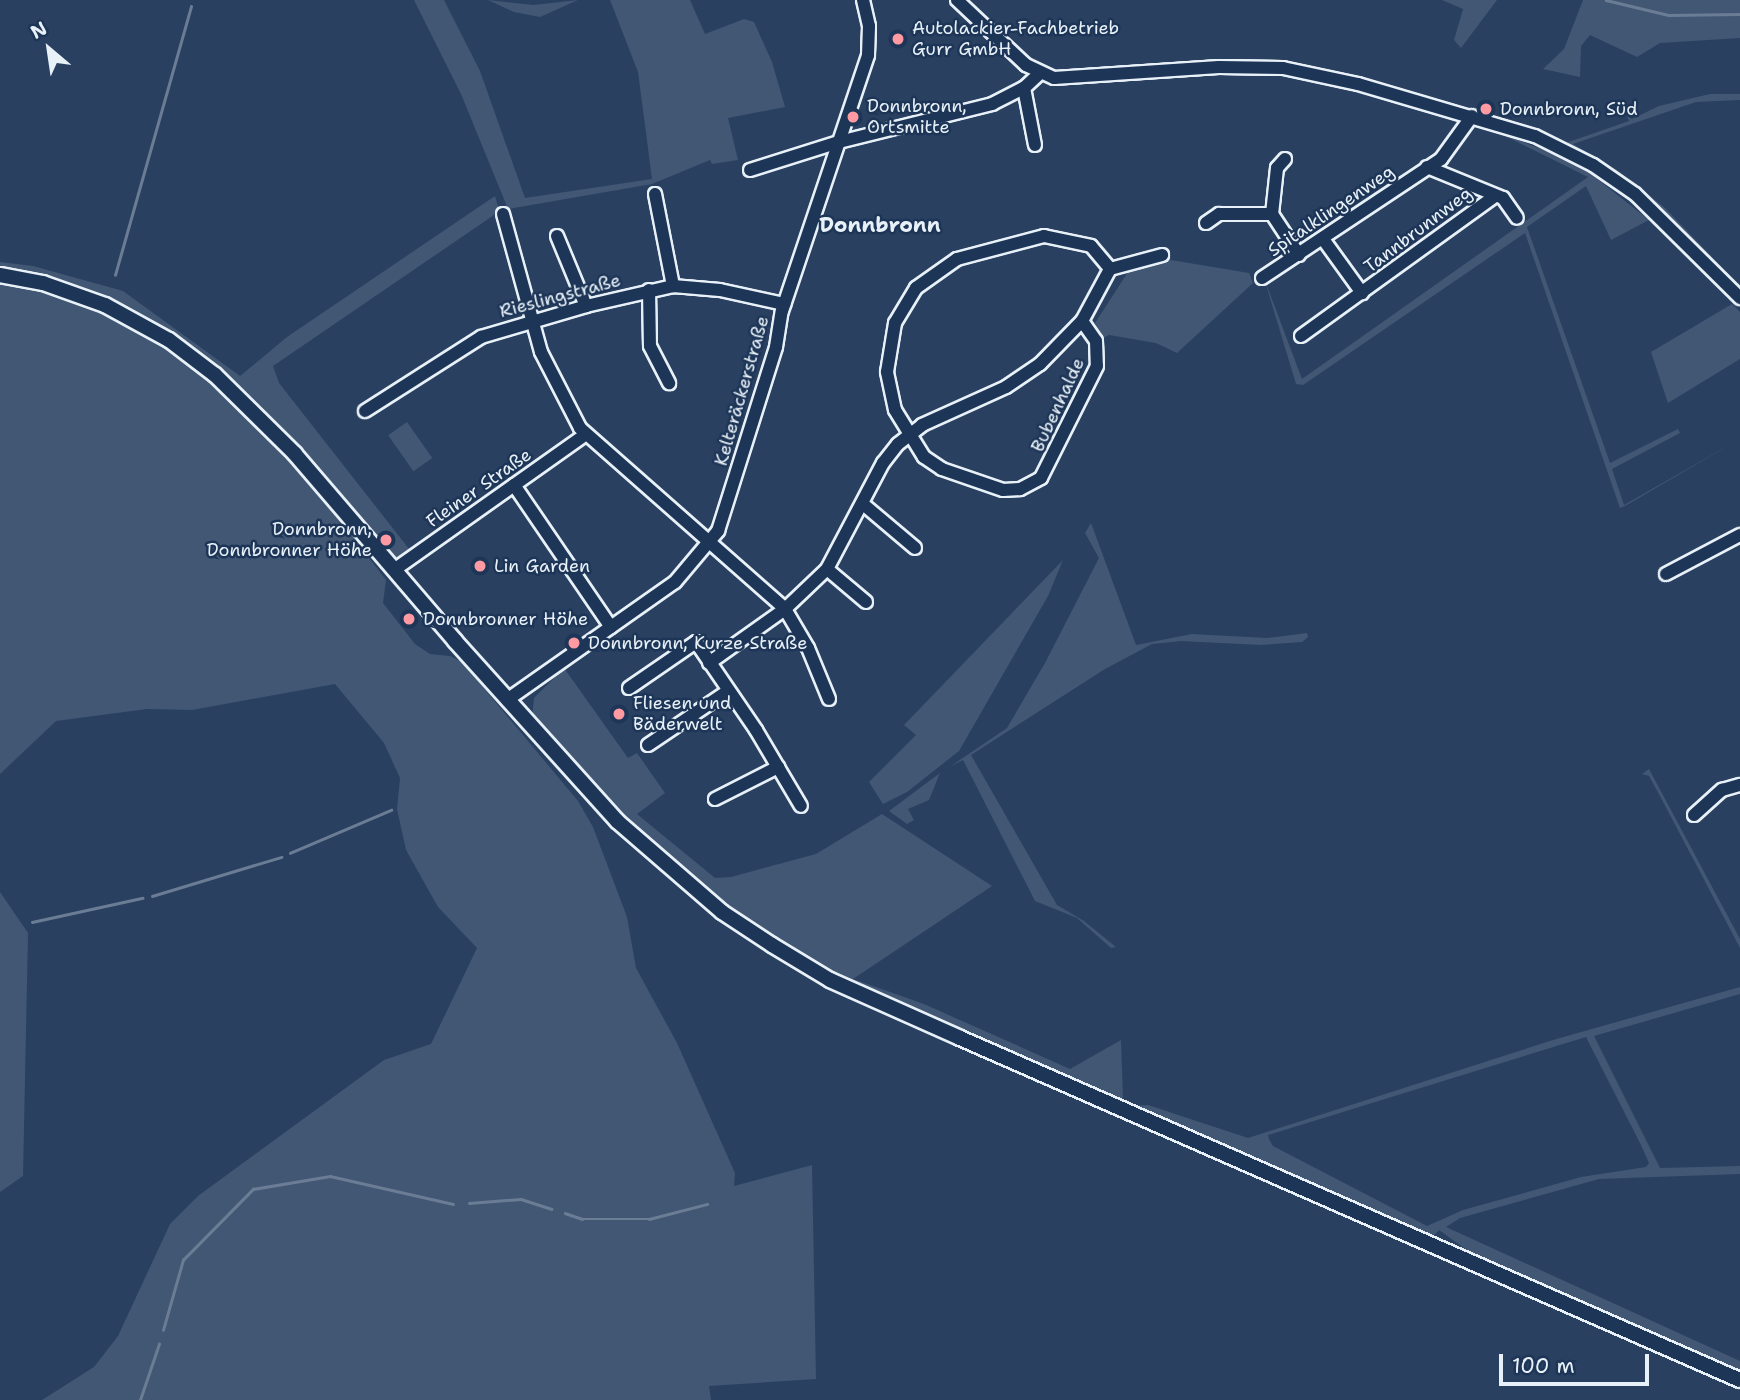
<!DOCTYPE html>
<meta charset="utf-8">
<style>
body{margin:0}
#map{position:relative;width:1740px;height:1400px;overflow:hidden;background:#294061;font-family:"Shantell Sans",sans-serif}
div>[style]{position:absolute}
.green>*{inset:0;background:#415774;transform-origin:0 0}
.stream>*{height:2.5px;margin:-1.25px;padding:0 1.25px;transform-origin:1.25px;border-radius:1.25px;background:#6b7c95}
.roads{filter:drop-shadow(2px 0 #e8f1f8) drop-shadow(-2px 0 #e8f1f8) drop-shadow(0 2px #e8f1f8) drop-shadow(0 -2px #e8f1f8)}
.minor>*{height:12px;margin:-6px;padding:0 6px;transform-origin:6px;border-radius:6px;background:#1d3557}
.major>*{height:14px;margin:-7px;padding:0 7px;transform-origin:7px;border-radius:7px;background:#1d3557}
.dots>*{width:19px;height:19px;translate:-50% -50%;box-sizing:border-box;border:4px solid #1d3557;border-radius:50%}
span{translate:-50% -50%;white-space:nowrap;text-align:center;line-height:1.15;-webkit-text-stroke:5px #1d3557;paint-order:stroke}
.poi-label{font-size:18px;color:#e8f1f8}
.left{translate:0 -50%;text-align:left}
.right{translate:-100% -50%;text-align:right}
.street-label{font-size:18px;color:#e8f1f8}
.quarter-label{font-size:21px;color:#e8f1f8;font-weight:700}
.north{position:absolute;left:14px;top:14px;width:70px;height:70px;-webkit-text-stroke:5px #1d3557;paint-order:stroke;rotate:331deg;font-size:19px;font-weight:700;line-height:28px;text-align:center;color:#e8f1f8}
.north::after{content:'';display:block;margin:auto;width:24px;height:32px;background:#e8f1f8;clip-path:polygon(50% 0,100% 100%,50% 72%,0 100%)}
.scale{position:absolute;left:1499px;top:1354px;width:150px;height:32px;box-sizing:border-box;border:4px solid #e8f1f8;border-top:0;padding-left:9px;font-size:21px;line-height:24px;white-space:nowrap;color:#e8f1f8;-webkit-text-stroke:5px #1d3557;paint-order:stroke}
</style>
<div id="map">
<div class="green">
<i style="clip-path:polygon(414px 0,444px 0,480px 71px,525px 198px,652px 179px,638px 72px,610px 0,690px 0,705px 34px,744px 19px,754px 22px,772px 62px,785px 107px,728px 118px,738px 160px,712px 164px,710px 160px,652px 184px,508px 209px,461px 94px)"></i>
<i style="clip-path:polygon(488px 0,533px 5px,578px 0,540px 17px,514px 12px)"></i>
<i style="clip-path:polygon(1442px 0,1497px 0,1461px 48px,1454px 40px,1463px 9px)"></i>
<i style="clip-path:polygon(1583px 0,1740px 0,1740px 38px,1660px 43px,1637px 57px,1590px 35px,1581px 46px,1580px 77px,1543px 69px,1564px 49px)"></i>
<i style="clip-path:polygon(1710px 94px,1740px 94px,1740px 100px,1696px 102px,1573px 144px,1617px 170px,1665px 208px,1735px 281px,1740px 293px,1653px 203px,1563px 144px,1629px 121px,1627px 116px,1632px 119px,1659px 106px)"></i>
<i style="clip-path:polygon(1497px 132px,1554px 154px,1591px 174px,1649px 220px,1611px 240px,1586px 186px,1527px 227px,1610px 463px,1678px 429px,1680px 433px,1612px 469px,1624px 505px,1740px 439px,1625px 506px,1620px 508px,1525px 233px,1303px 385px,1296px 384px,1264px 278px,1302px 379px,1588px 177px)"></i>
<i style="clip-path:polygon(495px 196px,499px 210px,494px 215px,273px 366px,279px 383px,413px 554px,394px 568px,296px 449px,246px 395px,199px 353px,135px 313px,88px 293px,0 270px,0 262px,33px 266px,123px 291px,240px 376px,287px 337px)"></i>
<i style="clip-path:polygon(1171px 260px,1249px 273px,1253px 283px,1177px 353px,1156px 343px,1109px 335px,1103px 338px,1095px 323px,1128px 272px)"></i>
<i style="clip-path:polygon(0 281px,44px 290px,102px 310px,148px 333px,210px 379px,285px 455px,347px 529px,386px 580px,383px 603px,415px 644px,430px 654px,450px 656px,462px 662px,578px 801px,593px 827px,627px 917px,636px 968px,677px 1043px,735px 1173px,734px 1186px,812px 1165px,816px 1379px,709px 1386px,711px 1400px,42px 1400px,94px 1367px,118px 1336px,170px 1224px,198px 1196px,384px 1060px,431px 1044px,477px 948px,438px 907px,406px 850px,397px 809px,400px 778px,384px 743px,335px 684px,192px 710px,147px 709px,56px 721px,0 774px)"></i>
<i style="clip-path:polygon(1732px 304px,1740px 312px,1740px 359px,1668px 403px,1651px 352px)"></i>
<i style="left:407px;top:422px;width:44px;height:23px;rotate:55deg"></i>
<i style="clip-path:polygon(1091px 523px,1136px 645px,1192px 634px,1267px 638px,1307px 633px,1308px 637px,1302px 642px,1261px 645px,1181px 641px,1152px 644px,1105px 669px,971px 755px,1057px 905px,1084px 921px,1116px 947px,1111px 948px,1077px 918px,1035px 901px,963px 760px,951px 766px,1007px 728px,1045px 663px,1099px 558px,1085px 533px)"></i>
<i style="clip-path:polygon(1063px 560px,1048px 596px,959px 751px,907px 792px,883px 804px,869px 782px,916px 735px,904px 725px)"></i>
<i style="clip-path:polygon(564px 668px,628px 758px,637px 753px,665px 793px,637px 814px,715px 878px,731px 877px,816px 854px,882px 814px,992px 886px,853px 979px,924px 1004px,1070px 1069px,1121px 1040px,1123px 1098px,1113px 1098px,856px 988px,746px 923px,649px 846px,532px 718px,534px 698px)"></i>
<i style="clip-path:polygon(1649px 769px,1740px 939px,1740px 948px,1660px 796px,1649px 776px,1642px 774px)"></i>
<i style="clip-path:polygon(940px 773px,929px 800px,908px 809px,914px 820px,907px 824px,889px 811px)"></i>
<i style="clip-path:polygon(0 892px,28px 933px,23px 1176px,0 1192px)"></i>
<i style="clip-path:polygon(evenodd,1740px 987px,1740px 994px,1594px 1036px,1660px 1168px,1740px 1166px,1740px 1174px,1599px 1179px,1460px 1218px,1446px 1227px,1740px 1361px,1740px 1375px,1482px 1261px,1439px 1230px,1432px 1238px,1132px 1106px,1148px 1105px,1248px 1138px,1553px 1040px,1740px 987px,1586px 1037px,1641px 1145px,1649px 1163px,1646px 1167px,1581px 1177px,1463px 1210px,1427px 1226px,1273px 1146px,1269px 1139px,1268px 1135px,1586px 1037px)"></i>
</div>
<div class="stream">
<i style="left:1606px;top:0;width:65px;rotate:13.4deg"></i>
<i style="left:1669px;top:15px;width:71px;rotate:-0.8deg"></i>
<i style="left:115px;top:275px;width:279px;rotate:-74.2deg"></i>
<i style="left:290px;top:853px;width:110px;rotate:-23.1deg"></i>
<i style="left:152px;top:896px;width:135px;rotate:-16.8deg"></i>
<i style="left:32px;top:922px;width:113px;rotate:-12.3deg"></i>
<i style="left:469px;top:1203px;width:52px;rotate:-4.4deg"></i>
<i style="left:521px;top:1199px;width:32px;rotate:18deg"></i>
<i style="left:565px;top:1213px;width:18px;rotate:19deg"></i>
<i style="left:582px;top:1219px;width:67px"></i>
<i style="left:649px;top:1219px;width:60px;rotate:-14.5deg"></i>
<i style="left:163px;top:1330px;width:73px;rotate:-74.1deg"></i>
<i style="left:183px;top:1260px;width:100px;rotate:-45.4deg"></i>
<i style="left:253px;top:1189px;width:78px;rotate:-9.6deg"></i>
<i style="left:330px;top:1176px;width:126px;rotate:12.8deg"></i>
<i style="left:140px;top:1400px;width:59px;rotate:-71.3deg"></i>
</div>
<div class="roads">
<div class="minor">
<i style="left:957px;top:0;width:95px;rotate:43.3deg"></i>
<i style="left:1026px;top:65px;width:31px;rotate:25deg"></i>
<i style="left:1054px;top:78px;width:165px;rotate:-3.8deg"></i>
<i style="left:1219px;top:67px;width:64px;rotate:0.9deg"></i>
<i style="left:1283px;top:68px;width:77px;rotate:12deg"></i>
<i style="left:1358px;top:84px;width:184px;rotate:16.4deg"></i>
<i style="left:1535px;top:136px;width:65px;rotate:26.6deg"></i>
<i style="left:1593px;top:165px;width:51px;rotate:34.6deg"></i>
<i style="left:1635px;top:194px;width:148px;rotate:44.7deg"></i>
<i style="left:1024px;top:88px;width:58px;rotate:79.1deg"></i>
<i style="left:1285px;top:159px;width:12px;rotate:132deg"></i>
<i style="left:1277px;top:168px;width:46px;rotate:96.2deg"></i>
<i style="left:1272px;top:214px;width:49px;rotate:56.6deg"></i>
<i style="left:1427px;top:167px;width:82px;rotate:22.2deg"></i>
<i style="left:1503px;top:198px;width:24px;rotate:55deg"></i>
<i style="left:750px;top:170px;width:93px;rotate:-17.5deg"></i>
<i style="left:839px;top:142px;width:158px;rotate:-13.9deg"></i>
<i style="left:992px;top:104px;width:36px;rotate:-27deg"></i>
<i style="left:1024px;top:88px;width:22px;rotate:-43deg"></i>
<i style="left:655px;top:194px;width:94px;rotate:78.9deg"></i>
<i style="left:503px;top:214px;width:143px;rotate:74.6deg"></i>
<i style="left:541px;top:352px;width:85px;rotate:62.8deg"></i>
<i style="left:580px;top:428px;width:273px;rotate:41.4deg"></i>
<i style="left:785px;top:609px;width:45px;rotate:59.5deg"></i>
<i style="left:808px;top:648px;width:55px;rotate:67.6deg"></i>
<i style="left:1206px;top:223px;width:16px;rotate:-35deg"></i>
<i style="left:1219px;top:214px;width:53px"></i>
<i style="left:557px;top:236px;width:76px;rotate:67.5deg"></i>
<i style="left:1323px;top:239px;width:67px;rotate:54.2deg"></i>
<i style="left:1110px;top:269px;width:54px;rotate:-15.1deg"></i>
<i style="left:1262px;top:278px;width:215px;rotate:-33.6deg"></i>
<i style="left:1441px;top:159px;width:53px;rotate:-54.2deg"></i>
<i style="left:649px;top:290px;width:56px;rotate:89deg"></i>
<i style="left:650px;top:346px;width:42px;rotate:62.8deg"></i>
<i style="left:1082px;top:321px;width:24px;rotate:55deg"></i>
<i style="left:1096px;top:341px;width:25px;rotate:88deg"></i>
<i style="left:1097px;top:366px;width:125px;rotate:116.6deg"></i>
<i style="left:1041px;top:478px;width:24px;rotate:152deg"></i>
<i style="left:1020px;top:489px;width:17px;rotate:177deg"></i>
<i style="left:1003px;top:490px;width:65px;rotate:-161deg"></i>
<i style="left:942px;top:469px;width:22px;rotate:-146deg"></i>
<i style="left:924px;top:457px;width:55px;rotate:-121.7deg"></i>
<i style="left:895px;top:410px;width:39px;rotate:-102deg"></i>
<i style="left:887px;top:372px;width:50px;rotate:-80.7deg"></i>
<i style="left:895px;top:323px;width:41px;rotate:-59deg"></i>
<i style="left:916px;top:288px;width:50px;rotate:-35.3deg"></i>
<i style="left:957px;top:259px;width:90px;rotate:-14.8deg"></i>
<i style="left:1044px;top:236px;width:48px;rotate:12deg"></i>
<i style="left:1091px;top:246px;width:30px;rotate:50deg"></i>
<i style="left:1301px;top:336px;width:239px;rotate:-35.8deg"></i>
<i style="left:365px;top:411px;width:138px;rotate:-32.5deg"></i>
<i style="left:481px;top:337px;width:109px;rotate:-16.4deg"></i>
<i style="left:586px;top:306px;width:89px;rotate:-12.9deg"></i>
<i style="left:673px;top:286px;width:47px;rotate:4.9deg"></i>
<i style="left:720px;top:290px;width:66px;rotate:12.3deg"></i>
<i style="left:514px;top:485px;width:172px;rotate:55.7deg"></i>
<i style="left:863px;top:504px;width:68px;rotate:40.2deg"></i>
<i style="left:827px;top:569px;width:51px;rotate:40.2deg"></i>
<i style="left:394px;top:570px;width:234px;rotate:-35.3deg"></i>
<i style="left:1666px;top:574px;width:84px;rotate:-27.8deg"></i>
<i style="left:709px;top:663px;width:93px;rotate:-35.4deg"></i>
<i style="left:785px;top:609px;width:58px;rotate:-43.6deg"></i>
<i style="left:827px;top:569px;width:120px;rotate:-62.2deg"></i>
<i style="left:883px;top:463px;width:24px;rotate:-52deg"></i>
<i style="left:898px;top:444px;width:31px;rotate:-38deg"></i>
<i style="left:922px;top:425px;width:92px;rotate:-24.3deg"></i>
<i style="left:1006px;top:387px;width:41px;rotate:-34.1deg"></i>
<i style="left:1040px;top:364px;width:60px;rotate:-45.7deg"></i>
<i style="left:1082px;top:321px;width:59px;rotate:-61.7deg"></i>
<i style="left:629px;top:688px;width:81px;rotate:-34.5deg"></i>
<i style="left:696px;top:642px;width:107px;rotate:55.7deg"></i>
<i style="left:756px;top:730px;width:88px;rotate:59.4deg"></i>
<i style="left:507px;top:700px;width:205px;rotate:-35.1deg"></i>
<i style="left:675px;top:582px;width:67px;rotate:-49.9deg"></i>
<i style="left:718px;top:531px;width:193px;rotate:-72.5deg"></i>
<i style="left:776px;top:347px;width:36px;rotate:-81deg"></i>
<i style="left:782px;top:311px;width:270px;rotate:-71.4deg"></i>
<i style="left:868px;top:55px;width:29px;rotate:-88deg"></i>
<i style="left:869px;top:26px;width:27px;rotate:-103deg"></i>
<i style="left:648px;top:745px;width:97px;rotate:-34deg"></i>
<i style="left:715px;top:799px;width:71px;rotate:-26.9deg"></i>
<i style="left:1694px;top:815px;width:38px;rotate:-42deg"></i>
<i style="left:1722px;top:790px;width:19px;rotate:-16deg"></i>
</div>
<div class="major">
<i style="left:0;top:275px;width:44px;rotate:10.5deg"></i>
<i style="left:43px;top:283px;width:66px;rotate:19.5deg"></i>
<i style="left:105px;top:305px;width:73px;rotate:28.7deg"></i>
<i style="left:169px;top:340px;width:58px;rotate:37.3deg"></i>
<i style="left:215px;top:375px;width:112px;rotate:44.6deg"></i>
<i style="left:295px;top:454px;width:246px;rotate:49.4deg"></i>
<i style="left:455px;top:641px;width:242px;rotate:48deg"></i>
<i style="left:617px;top:821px;width:139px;rotate:40.9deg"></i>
<i style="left:722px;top:912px;width:60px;rotate:33.4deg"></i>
<i style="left:772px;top:945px;width:68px;rotate:31.1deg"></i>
<i style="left:830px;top:980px;width:142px;rotate:24deg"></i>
<i style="left:960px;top:1038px;width:852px;rotate:23.68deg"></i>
</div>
</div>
<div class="dots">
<i style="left:898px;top:39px;background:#ff9aa2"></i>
<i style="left:1486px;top:109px;background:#ff9aa2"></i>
<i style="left:853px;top:117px;background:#ff9aa2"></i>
<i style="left:386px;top:540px;background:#ff9aa2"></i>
<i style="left:480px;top:566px;background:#ff9aa2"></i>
<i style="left:409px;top:619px;background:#ff9aa2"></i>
<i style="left:574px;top:643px;background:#ff9aa2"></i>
<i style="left:619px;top:714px;background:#ff9aa2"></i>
</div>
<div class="poi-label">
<span class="left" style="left:912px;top:39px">Autolackier-Fachbetrieb<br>Gurr GmbH</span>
<span class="left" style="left:867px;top:117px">Donnbronn,<br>Ortsmitte</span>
<span class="left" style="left:1500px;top:109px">Donnbronn, Süd</span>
<span class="right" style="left:372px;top:540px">Donnbronn,<br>Donnbronner Höhe</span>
<span class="left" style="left:494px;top:566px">Lin Garden</span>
<span class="left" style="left:423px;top:619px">Donnbronner Höhe</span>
<span class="left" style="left:588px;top:643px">Donnbronn, Kurze Straße</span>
<span class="left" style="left:633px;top:714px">Fliesen und<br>Bäderwelt</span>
</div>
<div class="street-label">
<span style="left:1331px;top:211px;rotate:-34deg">Spitalklingenweg</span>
<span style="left:1418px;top:230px;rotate:-37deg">Tannbrunnweg</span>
<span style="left:560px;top:296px;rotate:-15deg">Rieslingstraße</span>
<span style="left:742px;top:391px;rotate:-74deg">Kelteräckerstraße</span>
<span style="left:1058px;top:405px;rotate:-65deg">Bubenhalde</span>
<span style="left:479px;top:488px;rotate:-35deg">Fleiner Straße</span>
</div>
<div class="quarter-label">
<span style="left:880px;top:225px">Donnbronn</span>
</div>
<div class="north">N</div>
<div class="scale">100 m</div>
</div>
